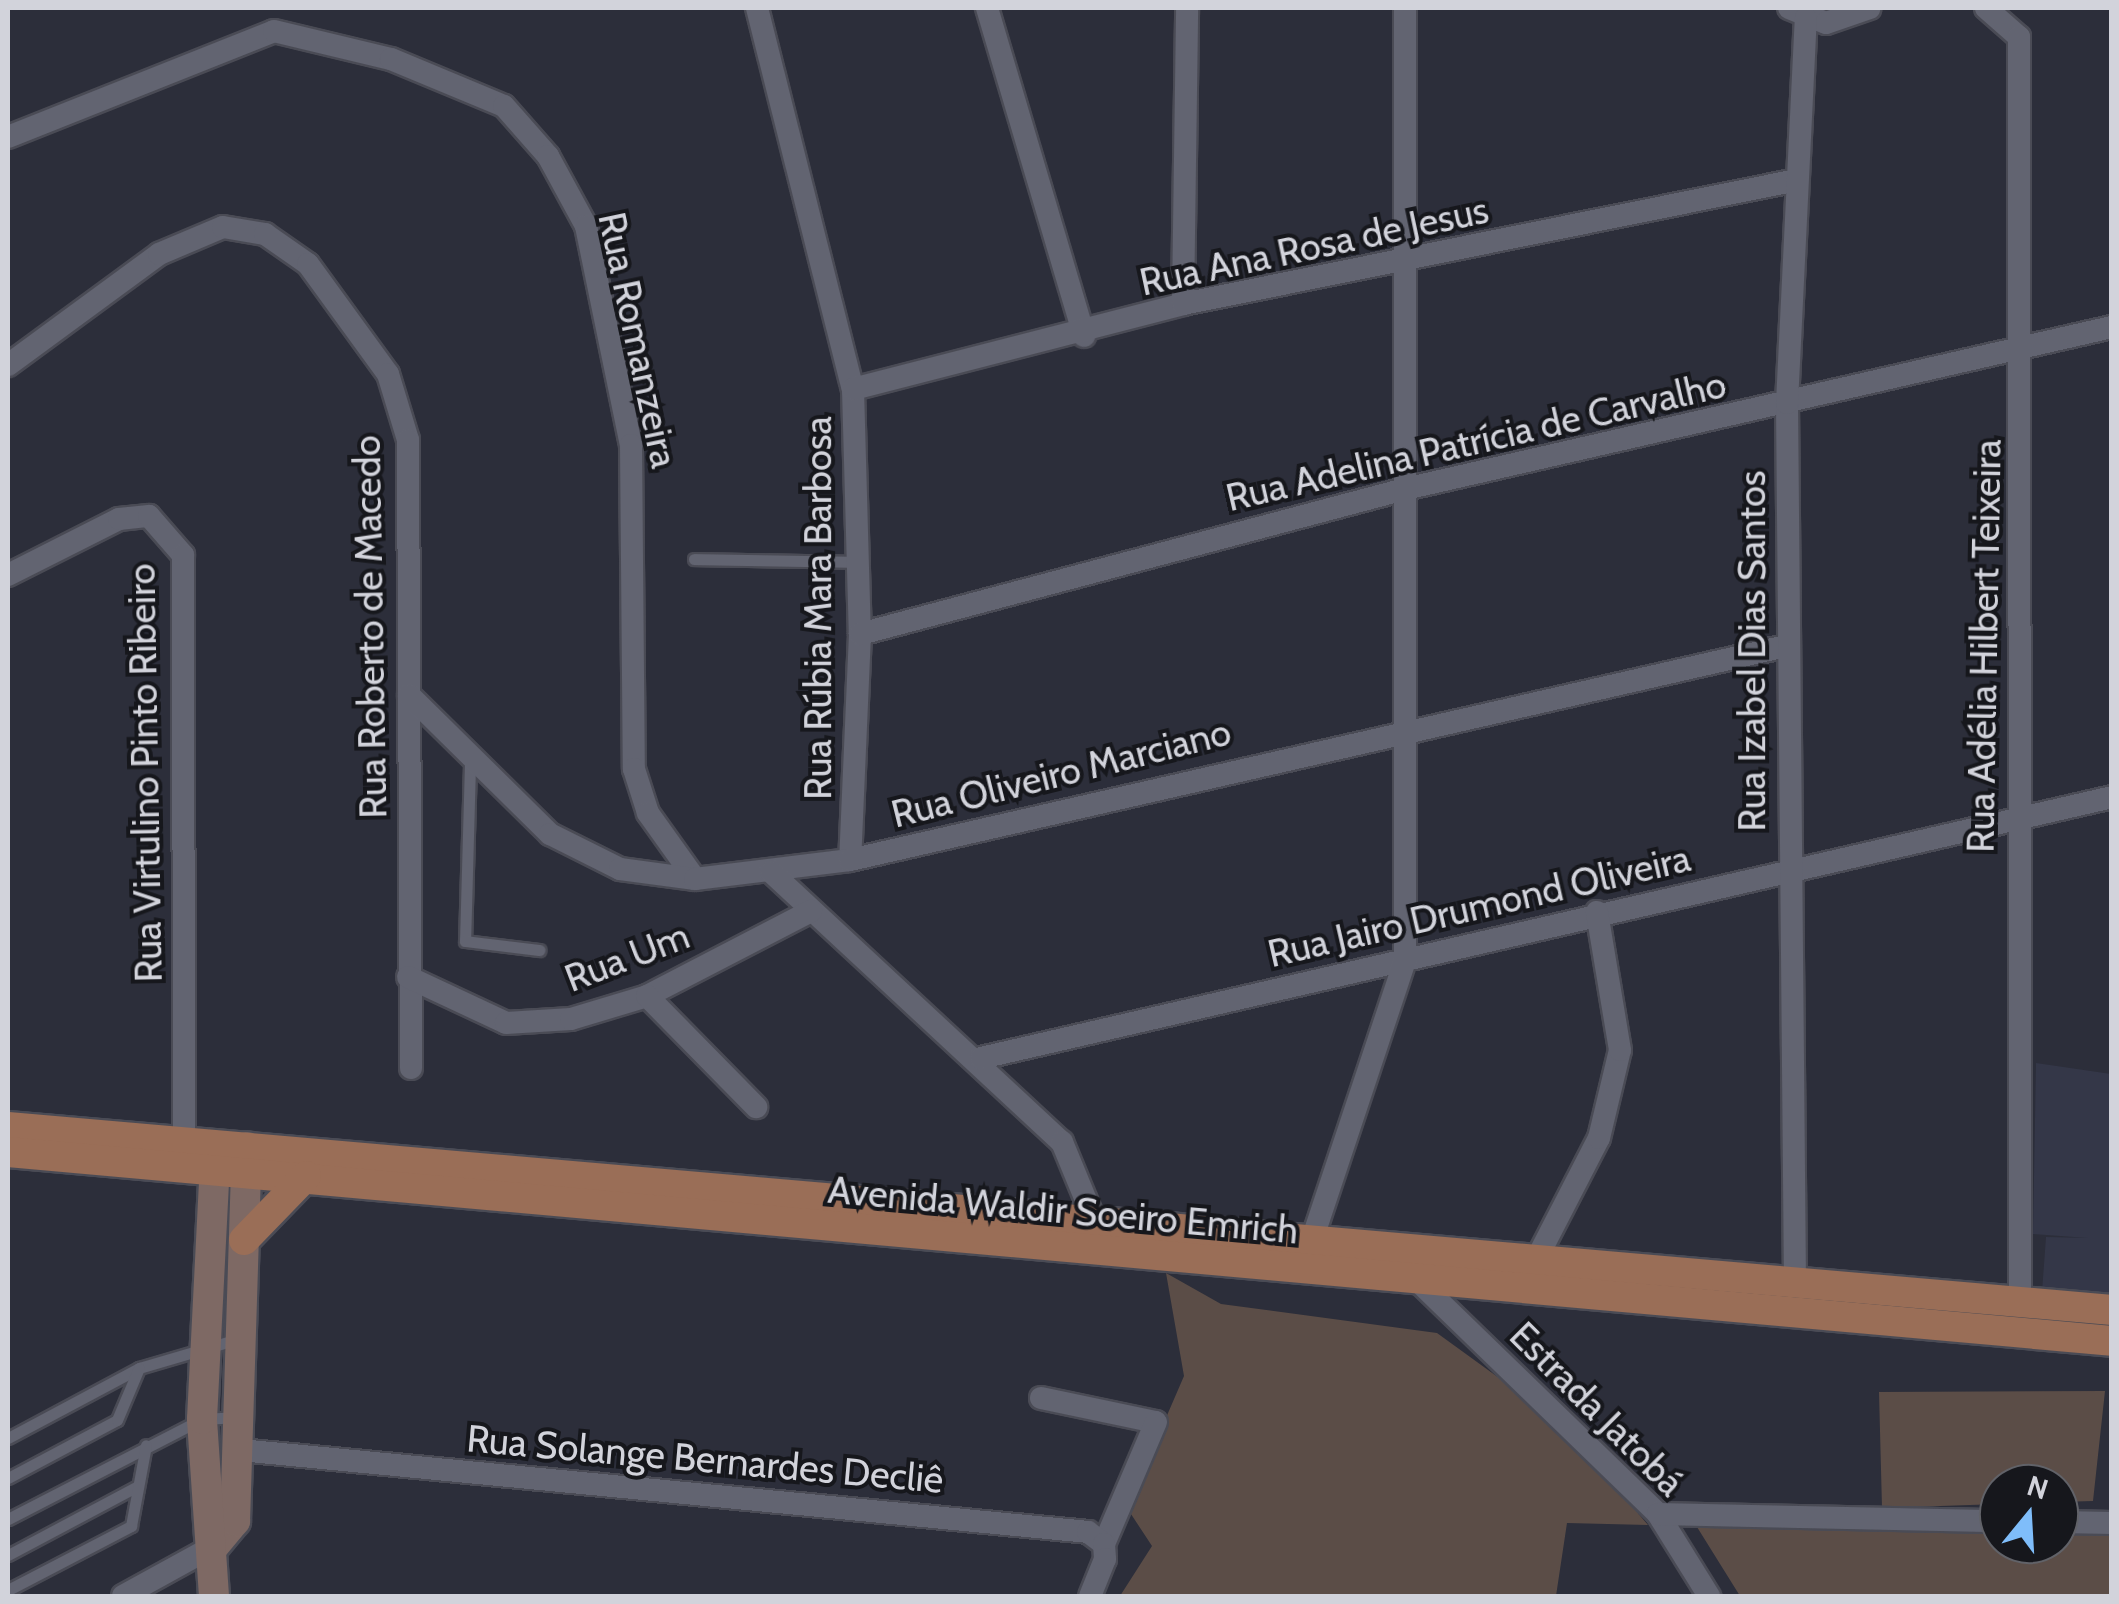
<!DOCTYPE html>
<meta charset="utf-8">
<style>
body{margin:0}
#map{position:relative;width:2119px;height:1604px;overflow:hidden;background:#2c2e3a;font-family:Cabin,sans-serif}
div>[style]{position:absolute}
.built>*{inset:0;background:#343748}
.building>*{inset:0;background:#5b4d47}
.roads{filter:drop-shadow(2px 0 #4a4b55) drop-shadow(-2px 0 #4a4b55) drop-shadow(0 2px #4a4b55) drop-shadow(0 -2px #4a4b55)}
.lane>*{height:11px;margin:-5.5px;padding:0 5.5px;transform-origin:5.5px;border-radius:5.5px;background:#626471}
.street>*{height:22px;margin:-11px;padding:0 11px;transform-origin:11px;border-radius:11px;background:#626471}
.secondary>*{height:30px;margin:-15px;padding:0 15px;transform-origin:15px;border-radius:15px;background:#7e6964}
.primary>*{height:30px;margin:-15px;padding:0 15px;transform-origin:15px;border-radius:15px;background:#9a6e57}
span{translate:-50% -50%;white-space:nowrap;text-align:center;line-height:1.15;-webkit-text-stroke:8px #16171c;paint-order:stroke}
.street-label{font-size:38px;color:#d2d3db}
.frame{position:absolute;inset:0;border:10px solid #d2d3db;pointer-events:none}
.north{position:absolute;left:1979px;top:1464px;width:100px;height:100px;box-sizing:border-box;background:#16171c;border:2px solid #616268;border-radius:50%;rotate:18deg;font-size:28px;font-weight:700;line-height:40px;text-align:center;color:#d2d3db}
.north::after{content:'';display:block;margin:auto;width:35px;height:45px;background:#7fbdfa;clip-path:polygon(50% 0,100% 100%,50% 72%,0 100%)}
</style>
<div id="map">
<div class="built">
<i style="clip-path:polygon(2036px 1063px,2111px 1074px,2111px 1297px,2042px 1292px,2046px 1237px,2088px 1238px,2033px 1234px)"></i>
</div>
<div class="building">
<i style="clip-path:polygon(1166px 1273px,1221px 1304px,1437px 1333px,1561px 1423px,1648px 1525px,1567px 1523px,1556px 1596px,1120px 1596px,1152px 1546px,1127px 1508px,1184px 1376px)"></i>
<i style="clip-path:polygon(2105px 1391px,2093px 1501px,2059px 1502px,2059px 1484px,1999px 1484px,1999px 1504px,1882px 1508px,1879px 1392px)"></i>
<i style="clip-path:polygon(2059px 1525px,2112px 1525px,2112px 1596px,1740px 1596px,1697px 1527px,1999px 1526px,1999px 1544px,2059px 1544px)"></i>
</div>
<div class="roads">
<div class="lane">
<i style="left:694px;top:559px;width:164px;rotate:1deg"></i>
<i style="left:470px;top:764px;width:177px;rotate:91.6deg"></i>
<i style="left:465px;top:941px;width:75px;rotate:6.9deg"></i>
<i style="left:8px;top:1438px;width:149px;rotate:-28.1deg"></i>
<i style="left:139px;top:1368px;width:103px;rotate:-16.3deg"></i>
<i style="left:8px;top:1478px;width:123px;rotate:-28deg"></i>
<i style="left:117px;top:1420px;width:56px;rotate:-67.1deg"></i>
<i style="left:8px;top:1519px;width:218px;rotate:-27.3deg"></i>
<i style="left:202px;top:1419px;width:33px;rotate:-3deg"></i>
<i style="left:8px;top:1555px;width:147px;rotate:-28deg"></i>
<i style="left:8px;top:1590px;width:139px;rotate:-27.5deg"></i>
<i style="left:131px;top:1526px;width:82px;rotate:-79.5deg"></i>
</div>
<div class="street">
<i style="left:757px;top:8px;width:393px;rotate:75.9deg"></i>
<i style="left:853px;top:389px;width:245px;rotate:88.4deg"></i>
<i style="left:860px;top:634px;width:226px;rotate:92.5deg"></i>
<i style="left:987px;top:8px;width:342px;rotate:73.5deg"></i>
<i style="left:1789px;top:8px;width:40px;rotate:22deg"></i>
<i style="left:1826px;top:23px;width:46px;rotate:-18.8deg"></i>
<i style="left:1986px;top:8px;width:44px;rotate:41.3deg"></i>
<i style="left:2019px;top:37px;width:1265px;rotate:89.95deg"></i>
<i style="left:8px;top:137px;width:286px;rotate:-21.7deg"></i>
<i style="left:274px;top:31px;width:120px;rotate:13.5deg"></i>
<i style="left:391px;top:59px;width:122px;rotate:22.6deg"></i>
<i style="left:504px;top:106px;width:67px;rotate:48.7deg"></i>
<i style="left:548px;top:156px;width:80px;rotate:61.5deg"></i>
<i style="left:586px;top:226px;width:224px;rotate:78.4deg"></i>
<i style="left:631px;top:445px;width:324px;rotate:89.5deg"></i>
<i style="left:634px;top:769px;width:46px;rotate:72.3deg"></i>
<i style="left:648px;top:813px;width:81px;rotate:54.5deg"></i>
<i style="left:1183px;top:304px;width:296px;rotate:-89.2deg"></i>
<i style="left:8px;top:365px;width:187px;rotate:-36.3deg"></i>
<i style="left:159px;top:254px;width:69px;rotate:-22.9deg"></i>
<i style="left:223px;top:227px;width:43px;rotate:9.5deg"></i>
<i style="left:265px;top:234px;width:52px;rotate:34.9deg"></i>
<i style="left:308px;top:264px;width:136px;rotate:54deg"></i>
<i style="left:388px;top:374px;width:69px;rotate:73.1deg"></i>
<i style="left:408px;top:440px;width:628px;rotate:89.73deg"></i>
<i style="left:853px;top:389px;width:341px;rotate:-14.4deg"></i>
<i style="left:1183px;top:304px;width:621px;rotate:-11.42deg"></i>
<i style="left:8px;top:575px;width:124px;rotate:-26.8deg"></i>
<i style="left:119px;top:519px;width:30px;rotate:-6deg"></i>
<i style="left:149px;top:516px;width:52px;rotate:48.9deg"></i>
<i style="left:183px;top:555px;width:583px;rotate:89.9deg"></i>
<i style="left:860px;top:634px;width:564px;rotate:-14.9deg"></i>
<i style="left:1405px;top:489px;width:725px;rotate:-12.91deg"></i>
<i style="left:409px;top:695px;width:198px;rotate:44.6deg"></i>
<i style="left:550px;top:834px;width:78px;rotate:26.6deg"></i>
<i style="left:620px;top:869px;width:76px;rotate:7.6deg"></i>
<i style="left:695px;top:879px;width:156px;rotate:-7deg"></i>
<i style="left:850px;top:860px;width:960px;rotate:-12.88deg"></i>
<i style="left:771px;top:872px;width:397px;rotate:42.9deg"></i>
<i style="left:1062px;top:1142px;width:100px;rotate:67.6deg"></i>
<i style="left:408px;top:977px;width:108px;rotate:25.1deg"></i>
<i style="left:506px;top:1023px;width:65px;rotate:-3.5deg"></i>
<i style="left:571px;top:1019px;width:79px;rotate:-16.8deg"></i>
<i style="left:647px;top:996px;width:185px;rotate:-27.4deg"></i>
<i style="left:647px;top:996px;width:156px;rotate:45.5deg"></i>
<i style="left:981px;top:1058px;width:1161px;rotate:-12.99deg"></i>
<i style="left:1311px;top:1243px;width:297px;rotate:-71.6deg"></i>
<i style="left:1405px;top:961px;width:953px;rotate:-90deg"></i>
<i style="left:1537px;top:1258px;width:135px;rotate:-62.7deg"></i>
<i style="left:1599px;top:1138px;width:90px;rotate:-76.6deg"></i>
<i style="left:1620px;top:1050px;width:140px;rotate:-99.5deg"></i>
<i style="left:1421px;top:1284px;width:330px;rotate:44.1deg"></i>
<i style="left:1658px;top:1514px;width:97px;rotate:58.1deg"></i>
<i style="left:1795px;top:1284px;width:881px;rotate:-90.52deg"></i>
<i style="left:1787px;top:403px;width:385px;rotate:-87.2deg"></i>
<i style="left:1041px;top:1398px;width:117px;rotate:11.8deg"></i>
<i style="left:1156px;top:1422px;width:133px;rotate:113.1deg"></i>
<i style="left:240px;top:1450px;width:852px;rotate:5.52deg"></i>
<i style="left:1088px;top:1532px;width:20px;rotate:37deg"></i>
<i style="left:1104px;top:1544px;width:15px;rotate:86deg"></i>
<i style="left:1105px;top:1559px;width:40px;rotate:112deg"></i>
<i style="left:1658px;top:1514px;width:341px;rotate:1.2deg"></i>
<i style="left:2059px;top:1522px;width:53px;rotate:1.1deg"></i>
<i style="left:123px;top:1596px;width:104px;rotate:-28.8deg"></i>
</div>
<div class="secondary">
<i style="left:214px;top:1546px;width:33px;rotate:-50deg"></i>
<i style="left:235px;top:1521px;width:374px;rotate:-88.2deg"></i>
<i style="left:214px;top:1596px;width:177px;rotate:-93.9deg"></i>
<i style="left:202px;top:1419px;width:273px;rotate:-87.1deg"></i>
</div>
<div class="primary">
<i style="left:8px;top:1127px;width:2112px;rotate:4.97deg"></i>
<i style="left:8px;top:1152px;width:2112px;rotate:5.13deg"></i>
<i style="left:244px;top:1240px;width:89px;rotate:-45.9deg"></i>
</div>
</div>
<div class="street-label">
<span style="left:1314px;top:246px;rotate:-12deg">Rua Ana Rosa de Jesus</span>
<span style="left:638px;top:340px;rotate:78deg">Rua Romanzeira</span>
<span style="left:1476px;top:441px;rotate:-13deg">Rua Adelina Patrícia de Carvalho</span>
<span style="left:818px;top:608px;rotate:-90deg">Rua Rúbia Mara Barbosa</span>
<span style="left:370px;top:627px;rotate:-91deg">Rua Roberto de Macedo</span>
<span style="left:1984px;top:646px;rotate:-89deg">Rua Adélia Hilbert Teixeira</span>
<span style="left:1752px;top:651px;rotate:-90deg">Rua Izabel Dias Santos</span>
<span style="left:145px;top:773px;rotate:-91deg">Rua Virtulino Pinto Ribeiro</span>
<span style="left:1061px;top:773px;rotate:-14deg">Rua Oliveiro Marciano</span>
<span style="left:1479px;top:906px;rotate:-13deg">Rua Jairo Drumond Oliveira</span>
<span style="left:627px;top:957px;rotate:-21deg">Rua Um</span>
<span style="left:1063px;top:1210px;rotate:5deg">Avenida Waldir Soeiro Emrich</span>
<span style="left:1597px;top:1409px;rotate:45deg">Estrada Jatobá</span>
<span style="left:705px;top:1459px;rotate:5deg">Rua Solange Bernardes Decliê</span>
</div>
<div class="frame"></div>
<div class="north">N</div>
</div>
